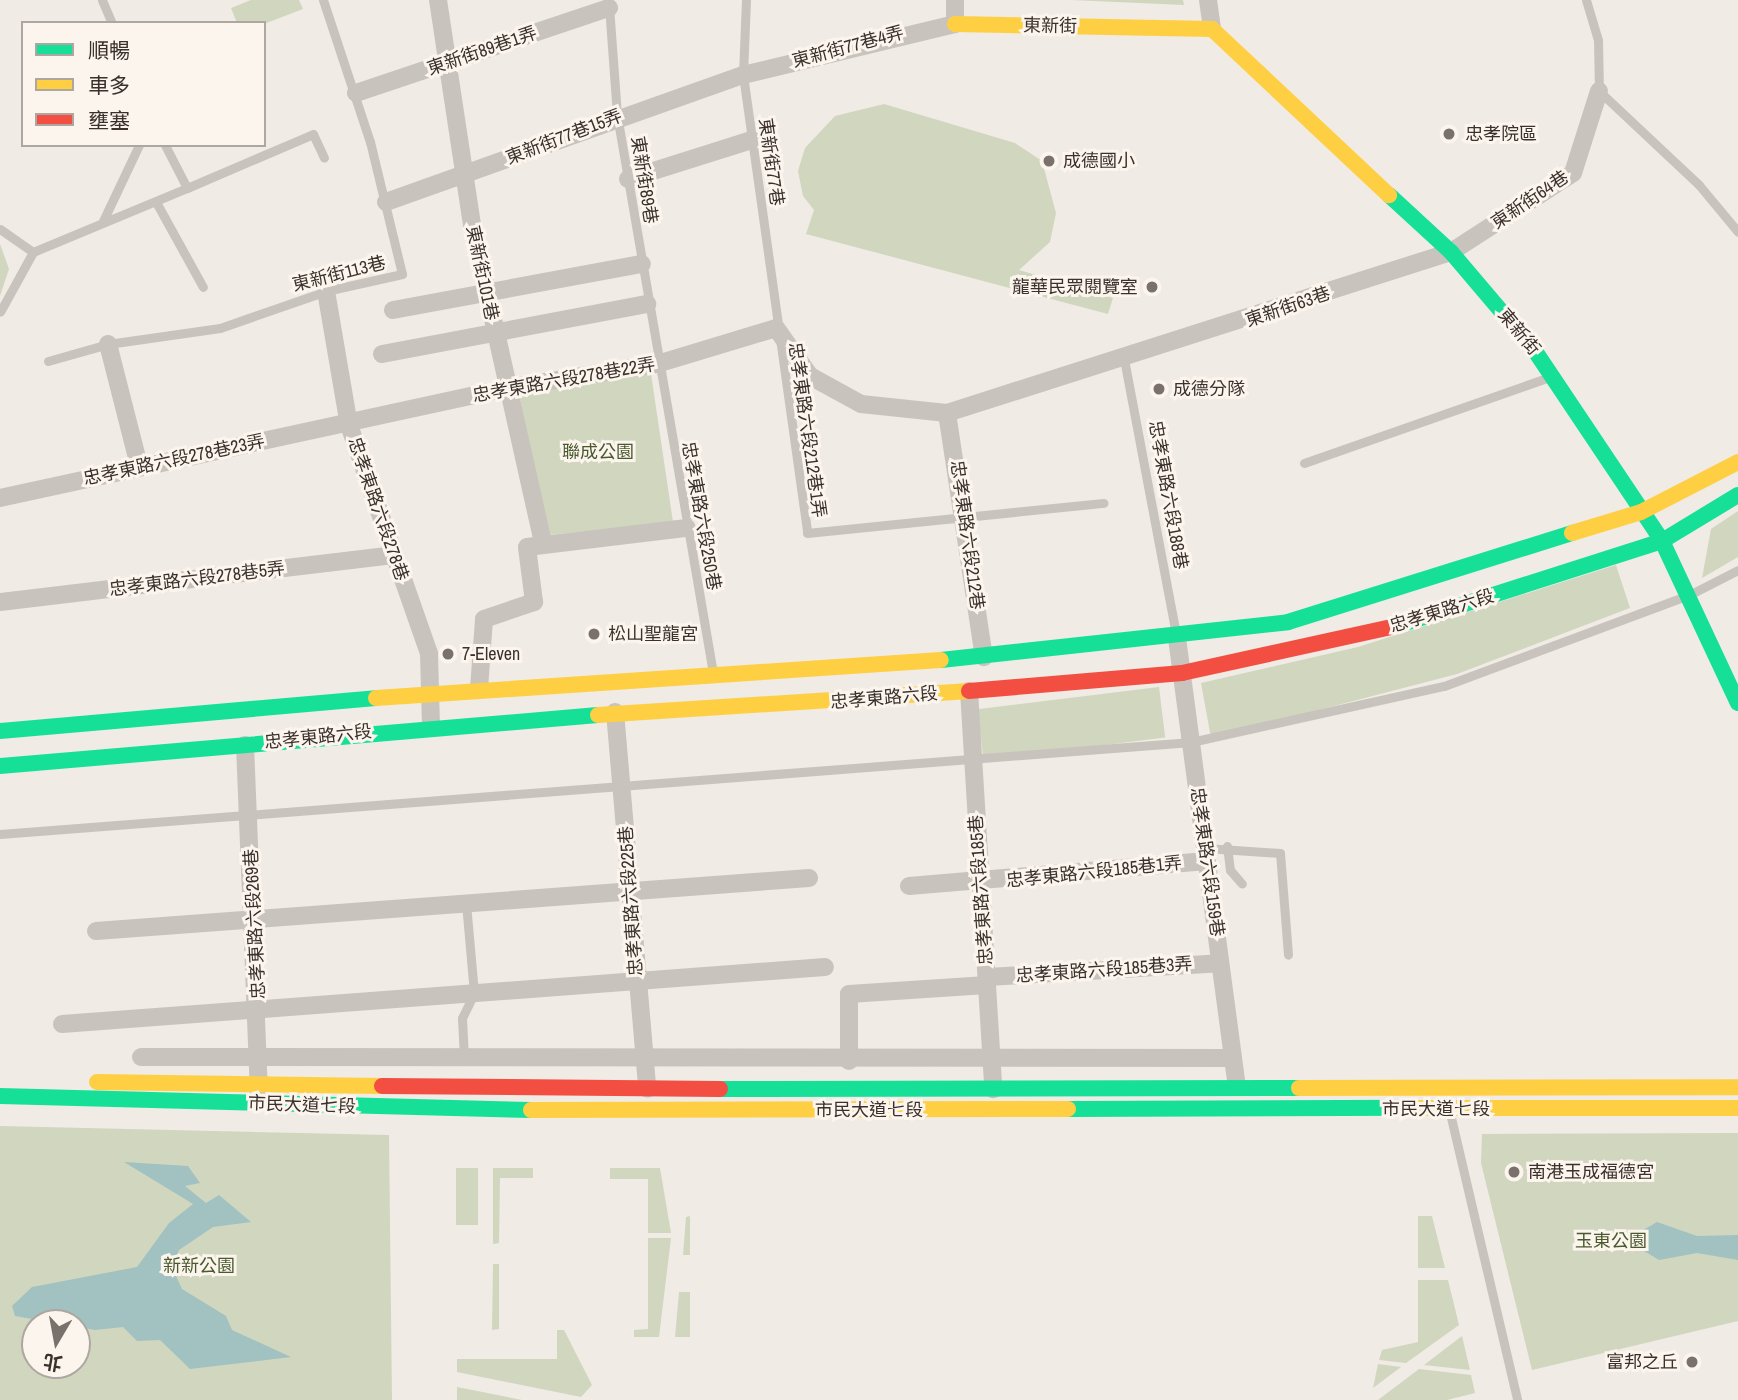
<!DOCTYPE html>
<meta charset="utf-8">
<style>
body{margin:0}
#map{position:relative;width:1738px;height:1400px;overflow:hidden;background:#f0ebe5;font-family:"Archivo Narrow","Noto Sans TC",sans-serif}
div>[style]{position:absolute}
.green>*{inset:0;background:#d1d6bf;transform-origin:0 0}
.water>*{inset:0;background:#a1c2c1}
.lane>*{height:9px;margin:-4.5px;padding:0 4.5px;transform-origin:4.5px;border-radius:4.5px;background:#c9c3be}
.street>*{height:18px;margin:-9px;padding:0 9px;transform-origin:9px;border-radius:9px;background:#c9c3be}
.fast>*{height:16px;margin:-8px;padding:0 8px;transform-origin:8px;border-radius:8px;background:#16e098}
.slow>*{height:16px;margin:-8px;padding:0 8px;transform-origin:8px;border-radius:8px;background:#ffcf43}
.jam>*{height:16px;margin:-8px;padding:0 8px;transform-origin:8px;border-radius:8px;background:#f24e42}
.dots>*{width:19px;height:19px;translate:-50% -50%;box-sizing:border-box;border:4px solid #fbf5ee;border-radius:50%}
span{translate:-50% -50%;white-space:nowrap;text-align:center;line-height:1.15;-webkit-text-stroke:6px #fbf5ee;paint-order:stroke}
.street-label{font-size:18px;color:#3b302b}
.poi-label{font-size:18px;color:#3b302b}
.left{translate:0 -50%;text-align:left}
.right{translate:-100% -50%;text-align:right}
.park-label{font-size:18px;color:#4a5a2e}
.legend{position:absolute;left:21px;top:21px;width:245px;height:126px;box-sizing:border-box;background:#fbf5ee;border:2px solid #aea6a0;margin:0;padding:9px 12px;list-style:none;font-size:21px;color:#3b302b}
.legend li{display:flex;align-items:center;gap:14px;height:35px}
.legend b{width:35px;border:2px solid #aea6a0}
.north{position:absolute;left:21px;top:1309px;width:70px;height:70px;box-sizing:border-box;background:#fbf5ee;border:2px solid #aea6a0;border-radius:50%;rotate:190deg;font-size:19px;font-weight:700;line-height:28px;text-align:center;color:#3b302b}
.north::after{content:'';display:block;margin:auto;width:24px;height:32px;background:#7a716c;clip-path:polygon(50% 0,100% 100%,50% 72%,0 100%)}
</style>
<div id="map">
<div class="green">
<i style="clip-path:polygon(251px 0,299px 0,303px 9px,264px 24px,237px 23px,231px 8px)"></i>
<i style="clip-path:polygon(1071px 0,1183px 0,1184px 5px)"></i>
<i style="clip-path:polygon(884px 104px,1015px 143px,1042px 161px,1056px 213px,1050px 242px,1019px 270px,1113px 298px,1108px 314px,806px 234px,814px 210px,803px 196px,798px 171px,805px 148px,835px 116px)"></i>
<i style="clip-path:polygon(0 244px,9px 269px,0 296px)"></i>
<i style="clip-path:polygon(650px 367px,673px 522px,549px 535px,519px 394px)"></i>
<i style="clip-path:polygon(1738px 511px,1738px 557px,1702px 578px,1711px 529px)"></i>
<i style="clip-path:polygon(1616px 565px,1630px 608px,1457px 674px,1211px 738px,1201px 683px,1358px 647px)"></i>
<i style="left:1159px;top:687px;width:51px;height:183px;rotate:83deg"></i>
<i style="clip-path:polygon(evenodd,0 1126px,389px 1135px,392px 1400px,0 1400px,0 1126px,35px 1323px,77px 1323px,77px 1365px,35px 1365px,35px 1323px)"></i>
<i style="clip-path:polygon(1738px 1133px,1738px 1321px,1532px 1370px,1481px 1163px,1482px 1134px)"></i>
<i style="left:456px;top:1168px;width:22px;height:57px"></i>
<i style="clip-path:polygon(493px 1168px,533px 1168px,533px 1178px,500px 1178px,499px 1243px,493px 1244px)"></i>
<i style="clip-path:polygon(610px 1168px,660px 1168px,671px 1233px,648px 1233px,648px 1179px,610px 1179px)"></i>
<i style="clip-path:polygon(690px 1216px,690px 1255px,683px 1255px,686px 1217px)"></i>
<i style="clip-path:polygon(1418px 1216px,1432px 1216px,1445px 1268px,1418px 1268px)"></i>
<i style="clip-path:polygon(648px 1238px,671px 1238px,659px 1337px,634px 1337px,634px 1330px,648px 1329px)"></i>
<i style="clip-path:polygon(493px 1264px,499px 1264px,499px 1329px,492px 1330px)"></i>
<i style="clip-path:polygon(1418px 1280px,1448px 1280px,1459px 1325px,1406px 1363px,1379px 1360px,1382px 1350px,1418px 1342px)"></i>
<i style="clip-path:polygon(679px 1292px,690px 1292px,690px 1337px,675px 1337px)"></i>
<i style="clip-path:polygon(557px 1330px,564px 1330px,592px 1385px,581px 1397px,457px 1372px,457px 1359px,557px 1359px)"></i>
<i style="clip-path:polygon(1462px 1336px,1470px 1370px,1424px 1365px)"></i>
<i style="clip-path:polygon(1378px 1364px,1401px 1367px,1373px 1388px)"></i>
<i style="clip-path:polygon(1419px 1369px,1471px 1375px,1475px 1393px,1447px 1400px,1378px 1400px)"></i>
<i style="clip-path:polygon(457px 1387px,522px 1400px,457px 1400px)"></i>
</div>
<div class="water">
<i style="clip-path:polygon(124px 1162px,188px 1166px,200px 1183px,185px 1186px,206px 1203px,219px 1195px,251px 1222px,213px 1227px,179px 1250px,172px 1267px,182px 1289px,226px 1316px,232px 1330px,291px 1357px,190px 1369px,160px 1340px,137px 1341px,123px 1327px,95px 1330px,15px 1316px,12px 1306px,32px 1287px,137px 1267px,169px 1223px,193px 1204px)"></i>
<i style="clip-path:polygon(1657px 1222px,1697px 1236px,1738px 1235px,1738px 1260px,1697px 1253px,1659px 1260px,1626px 1240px)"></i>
</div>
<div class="lane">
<i style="left:102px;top:0;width:25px;rotate:67deg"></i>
<i style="left:746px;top:0;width:75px;rotate:92.3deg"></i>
<i style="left:743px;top:75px;width:462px;rotate:82deg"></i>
<i style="left:807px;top:533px;width:298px;rotate:-5.8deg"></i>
<i style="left:1586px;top:0;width:42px;rotate:73.3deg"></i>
<i style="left:1598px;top:40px;width:51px;rotate:88.9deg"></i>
<i style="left:1599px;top:91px;width:137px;rotate:43.2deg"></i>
<i style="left:1699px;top:185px;width:61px;rotate:50.3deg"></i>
<i style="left:609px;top:6px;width:109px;rotate:85.8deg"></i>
<i style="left:617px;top:115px;width:566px;rotate:80.24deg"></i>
<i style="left:187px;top:188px;width:137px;rotate:-23.2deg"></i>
<i style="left:313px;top:134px;width:26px;rotate:65deg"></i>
<i style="left:156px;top:202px;width:97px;rotate:61.1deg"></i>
<i style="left:103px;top:221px;width:84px;rotate:-64.7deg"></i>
<i style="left:0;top:229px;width:40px;rotate:34.9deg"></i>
<i style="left:33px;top:252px;width:68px;rotate:118.8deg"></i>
<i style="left:33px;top:252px;width:167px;rotate:-22.6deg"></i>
<i style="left:187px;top:188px;width:48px;rotate:-117.1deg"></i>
<i style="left:1124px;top:359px;width:279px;rotate:79.3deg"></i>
<i style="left:48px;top:361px;width:62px;rotate:-15.8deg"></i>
<i style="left:108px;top:344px;width:113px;rotate:-8.1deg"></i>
<i style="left:220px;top:328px;width:112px;rotate:-19.2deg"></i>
<i style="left:326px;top:291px;width:78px;rotate:-12.6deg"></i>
<i style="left:402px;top:274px;width:136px;rotate:-103.6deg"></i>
<i style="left:370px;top:142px;width:150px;rotate:-108.3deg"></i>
<i style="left:1304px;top:463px;width:261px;rotate:-19.3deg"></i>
<i style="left:0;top:834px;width:1195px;rotate:-4.42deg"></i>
<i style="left:1191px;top:742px;width:259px;rotate:-12.5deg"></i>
<i style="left:1444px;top:686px;width:261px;rotate:-20.4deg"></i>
<i style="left:1689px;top:595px;width:55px;rotate:-27deg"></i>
<i style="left:1227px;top:846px;width:24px;rotate:83deg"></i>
<i style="left:1230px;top:870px;width:18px;rotate:49deg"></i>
<i style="left:1205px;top:848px;width:75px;rotate:3.8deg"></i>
<i style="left:1280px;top:853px;width:102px;rotate:85.5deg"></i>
<i style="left:464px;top:1058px;width:40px;rotate:-92.9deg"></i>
<i style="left:462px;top:1018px;width:28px;rotate:-64deg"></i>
<i style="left:474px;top:993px;width:89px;rotate:-95.1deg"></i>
<i style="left:1449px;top:1109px;width:299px;rotate:76.8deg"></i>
</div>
<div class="street">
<i style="left:438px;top:0;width:228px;rotate:81.4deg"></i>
<i style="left:472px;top:225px;width:326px;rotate:77.4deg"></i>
<i style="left:1208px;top:0;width:29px;rotate:82deg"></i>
<i style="left:356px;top:93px;width:267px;rotate:-18.6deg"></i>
<i style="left:628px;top:179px;width:130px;rotate:-17.5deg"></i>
<i style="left:386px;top:202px;width:379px;rotate:-19.6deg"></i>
<i style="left:743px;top:75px;width:218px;rotate:-13.5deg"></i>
<i style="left:955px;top:24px;width:24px;rotate:-90deg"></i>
<i style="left:326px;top:291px;width:136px;rotate:80.3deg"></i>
<i style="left:349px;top:425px;width:243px;rotate:70.7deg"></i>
<i style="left:429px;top:654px;width:72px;rotate:88.4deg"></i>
<i style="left:393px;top:310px;width:253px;rotate:-10.5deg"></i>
<i style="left:108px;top:344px;width:126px;rotate:75.7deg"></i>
<i style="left:382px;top:354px;width:270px;rotate:-10.7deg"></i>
<i style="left:947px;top:413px;width:247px;rotate:81.4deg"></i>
<i style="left:0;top:498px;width:519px;rotate:-12.24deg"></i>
<i style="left:507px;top:388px;width:152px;rotate:-9.1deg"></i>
<i style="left:657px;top:364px;width:124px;rotate:-16.8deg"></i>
<i style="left:776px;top:328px;width:59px;rotate:54.7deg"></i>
<i style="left:810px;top:376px;width:58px;rotate:28.8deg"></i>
<i style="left:861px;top:404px;width:86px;rotate:6deg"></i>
<i style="left:947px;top:413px;width:529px;rotate:-17.72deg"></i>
<i style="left:1451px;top:252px;width:145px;rotate:-32.9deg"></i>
<i style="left:1573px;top:173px;width:86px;rotate:-72.4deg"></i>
<i style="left:0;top:602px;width:396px;rotate:-6.8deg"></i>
<i style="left:1177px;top:638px;width:452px;rotate:82.4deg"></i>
<i style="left:479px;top:689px;width:70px;rotate:-85.9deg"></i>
<i style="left:484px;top:619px;width:53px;rotate:-18.8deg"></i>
<i style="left:534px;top:602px;width:55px;rotate:-97.3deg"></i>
<i style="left:527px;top:547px;width:161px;rotate:-6.8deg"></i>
<i style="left:969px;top:691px;width:399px;rotate:86.5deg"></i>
<i style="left:615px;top:712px;width:378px;rotate:85.1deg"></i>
<i style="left:245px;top:745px;width:351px;rotate:87.7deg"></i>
<i style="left:909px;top:886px;width:299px;rotate:-4.8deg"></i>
<i style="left:96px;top:931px;width:715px;rotate:-4.25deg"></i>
<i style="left:987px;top:977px;width:233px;rotate:-3.4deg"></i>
<i style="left:62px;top:1024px;width:765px;rotate:-4.27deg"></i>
<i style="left:141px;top:1057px;width:1092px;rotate:0.05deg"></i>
<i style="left:849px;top:1061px;width:67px;rotate:-90deg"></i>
<i style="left:849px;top:994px;width:138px;rotate:-3.7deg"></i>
</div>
<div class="fast">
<i style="left:1389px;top:195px;width:84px;rotate:42.6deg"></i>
<i style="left:1451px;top:252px;width:130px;rotate:49.7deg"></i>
<i style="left:1535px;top:351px;width:229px;rotate:56.2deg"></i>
<i style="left:1662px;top:541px;width:179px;rotate:64.9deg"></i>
<i style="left:1396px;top:626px;width:279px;rotate:-17.7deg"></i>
<i style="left:1662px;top:541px;width:89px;rotate:-31.2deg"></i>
<i style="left:941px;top:660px;width:349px;rotate:-6.2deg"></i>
<i style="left:1288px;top:622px;width:298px;rotate:-17.4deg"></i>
<i style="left:0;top:731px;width:377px;rotate:-5deg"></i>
<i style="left:0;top:766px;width:600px;rotate:-4.87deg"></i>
<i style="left:720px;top:1089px;width:579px;rotate:-0.1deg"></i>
<i style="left:0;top:1096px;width:531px;rotate:1.51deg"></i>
<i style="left:1068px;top:1109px;width:346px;rotate:-0.2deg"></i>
</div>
<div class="slow">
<i style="left:955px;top:24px;width:257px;rotate:1.1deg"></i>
<i style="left:1212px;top:29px;width:243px;rotate:43.2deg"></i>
<i style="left:1572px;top:533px;width:72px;rotate:-16.9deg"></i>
<i style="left:1641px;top:512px;width:109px;rotate:-27.3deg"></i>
<i style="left:376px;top:698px;width:566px;rotate:-3.85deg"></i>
<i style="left:598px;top:715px;width:372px;rotate:-3.7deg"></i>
<i style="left:97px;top:1082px;width:285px;rotate:0.8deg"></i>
<i style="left:1299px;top:1088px;width:439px;rotate:-0.1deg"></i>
<i style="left:1414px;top:1108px;width:324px"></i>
<i style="left:531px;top:1110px;width:537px;rotate:-0.11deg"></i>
</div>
<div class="jam">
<i style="left:969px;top:691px;width:214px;rotate:-4.8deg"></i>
<i style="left:1182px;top:673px;width:219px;rotate:-12.4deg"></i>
<i style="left:382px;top:1086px;width:338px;rotate:0.5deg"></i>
</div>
<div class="dots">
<i style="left:1449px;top:134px;background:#7a716c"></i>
<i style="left:1049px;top:161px;background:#7a716c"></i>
<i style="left:1152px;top:287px;background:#7a716c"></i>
<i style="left:1159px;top:389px;background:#7a716c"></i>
<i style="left:594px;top:634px;background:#7a716c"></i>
<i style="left:448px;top:654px;background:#7a716c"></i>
<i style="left:1514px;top:1172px;background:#7a716c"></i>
<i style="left:1692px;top:1362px;background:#7a716c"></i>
</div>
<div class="street-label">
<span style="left:1050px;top:26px;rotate:1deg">東新街</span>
<span style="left:848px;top:47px;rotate:-15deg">東新街77巷4弄</span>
<span style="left:482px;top:51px;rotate:-19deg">東新街89巷1弄</span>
<span style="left:564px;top:137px;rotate:-21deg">東新街77巷15弄</span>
<span style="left:771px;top:162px;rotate:82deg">東新街77巷</span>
<span style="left:644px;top:180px;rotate:81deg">東新街89巷</span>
<span style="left:1530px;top:200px;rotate:-34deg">東新街64巷</span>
<span style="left:482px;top:273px;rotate:78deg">東新街101巷</span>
<span style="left:339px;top:274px;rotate:-14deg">東新街113巷</span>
<span style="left:1288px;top:307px;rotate:-19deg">東新街63巷</span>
<span style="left:1519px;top:332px;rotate:50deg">東新街</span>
<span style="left:564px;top:380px;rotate:-10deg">忠孝東路六段278巷22弄</span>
<span style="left:807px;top:430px;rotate:82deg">忠孝東路六段212巷1弄</span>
<span style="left:174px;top:460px;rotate:-12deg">忠孝東路六段278巷23弄</span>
<span style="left:1168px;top:495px;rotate:80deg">忠孝東路六段188巷</span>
<span style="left:378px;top:509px;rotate:71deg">忠孝東路六段278巷</span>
<span style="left:701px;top:516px;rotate:80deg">忠孝東路六段250巷</span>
<span style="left:967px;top:535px;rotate:82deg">忠孝東路六段212巷</span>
<span style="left:197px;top:579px;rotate:-7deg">忠孝東路六段278巷5弄</span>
<span style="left:1442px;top:611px;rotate:-17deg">忠孝東路六段</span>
<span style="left:884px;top:698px;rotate:-5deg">忠孝東路六段</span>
<span style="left:318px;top:737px;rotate:-6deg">忠孝東路六段</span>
<span style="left:1207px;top:862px;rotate:82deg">忠孝東路六段159巷</span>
<span style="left:1094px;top:872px;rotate:-6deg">忠孝東路六段185巷1弄</span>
<span style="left:981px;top:890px;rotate:-94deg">忠孝東路六段185巷</span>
<span style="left:631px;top:901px;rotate:-94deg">忠孝東路六段225巷</span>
<span style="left:255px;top:924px;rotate:-93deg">忠孝東路六段269巷</span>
<span style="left:1104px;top:970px;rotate:-4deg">忠孝東路六段185巷3弄</span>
<span style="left:302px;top:1105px;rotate:2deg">市民大道七段</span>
<span style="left:1436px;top:1109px">市民大道七段</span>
<span style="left:869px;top:1110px">市民大道七段</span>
</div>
<div class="poi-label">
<span class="left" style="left:1465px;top:134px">忠孝院區</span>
<span class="left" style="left:1063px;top:161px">成德國小</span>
<span class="right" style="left:1138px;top:287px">龍華民眾閱覽室</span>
<span class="left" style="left:1173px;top:389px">成德分隊</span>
<span class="left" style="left:608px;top:634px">松山聖龍宮</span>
<span class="left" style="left:462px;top:654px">7-Eleven</span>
<span class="left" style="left:1528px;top:1172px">南港玉成福德宮</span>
<span class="right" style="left:1678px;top:1362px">富邦之丘</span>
</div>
<div class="park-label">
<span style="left:598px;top:452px">聯成公園</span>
<span style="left:1611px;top:1241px">玉東公園</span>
<span style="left:199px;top:1266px">新新公園</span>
</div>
<ul class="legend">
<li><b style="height:9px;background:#16e098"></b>順暢</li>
<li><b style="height:9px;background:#ffcf43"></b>車多</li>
<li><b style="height:9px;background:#f24e42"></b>壅塞</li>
</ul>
<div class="north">北</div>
</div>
